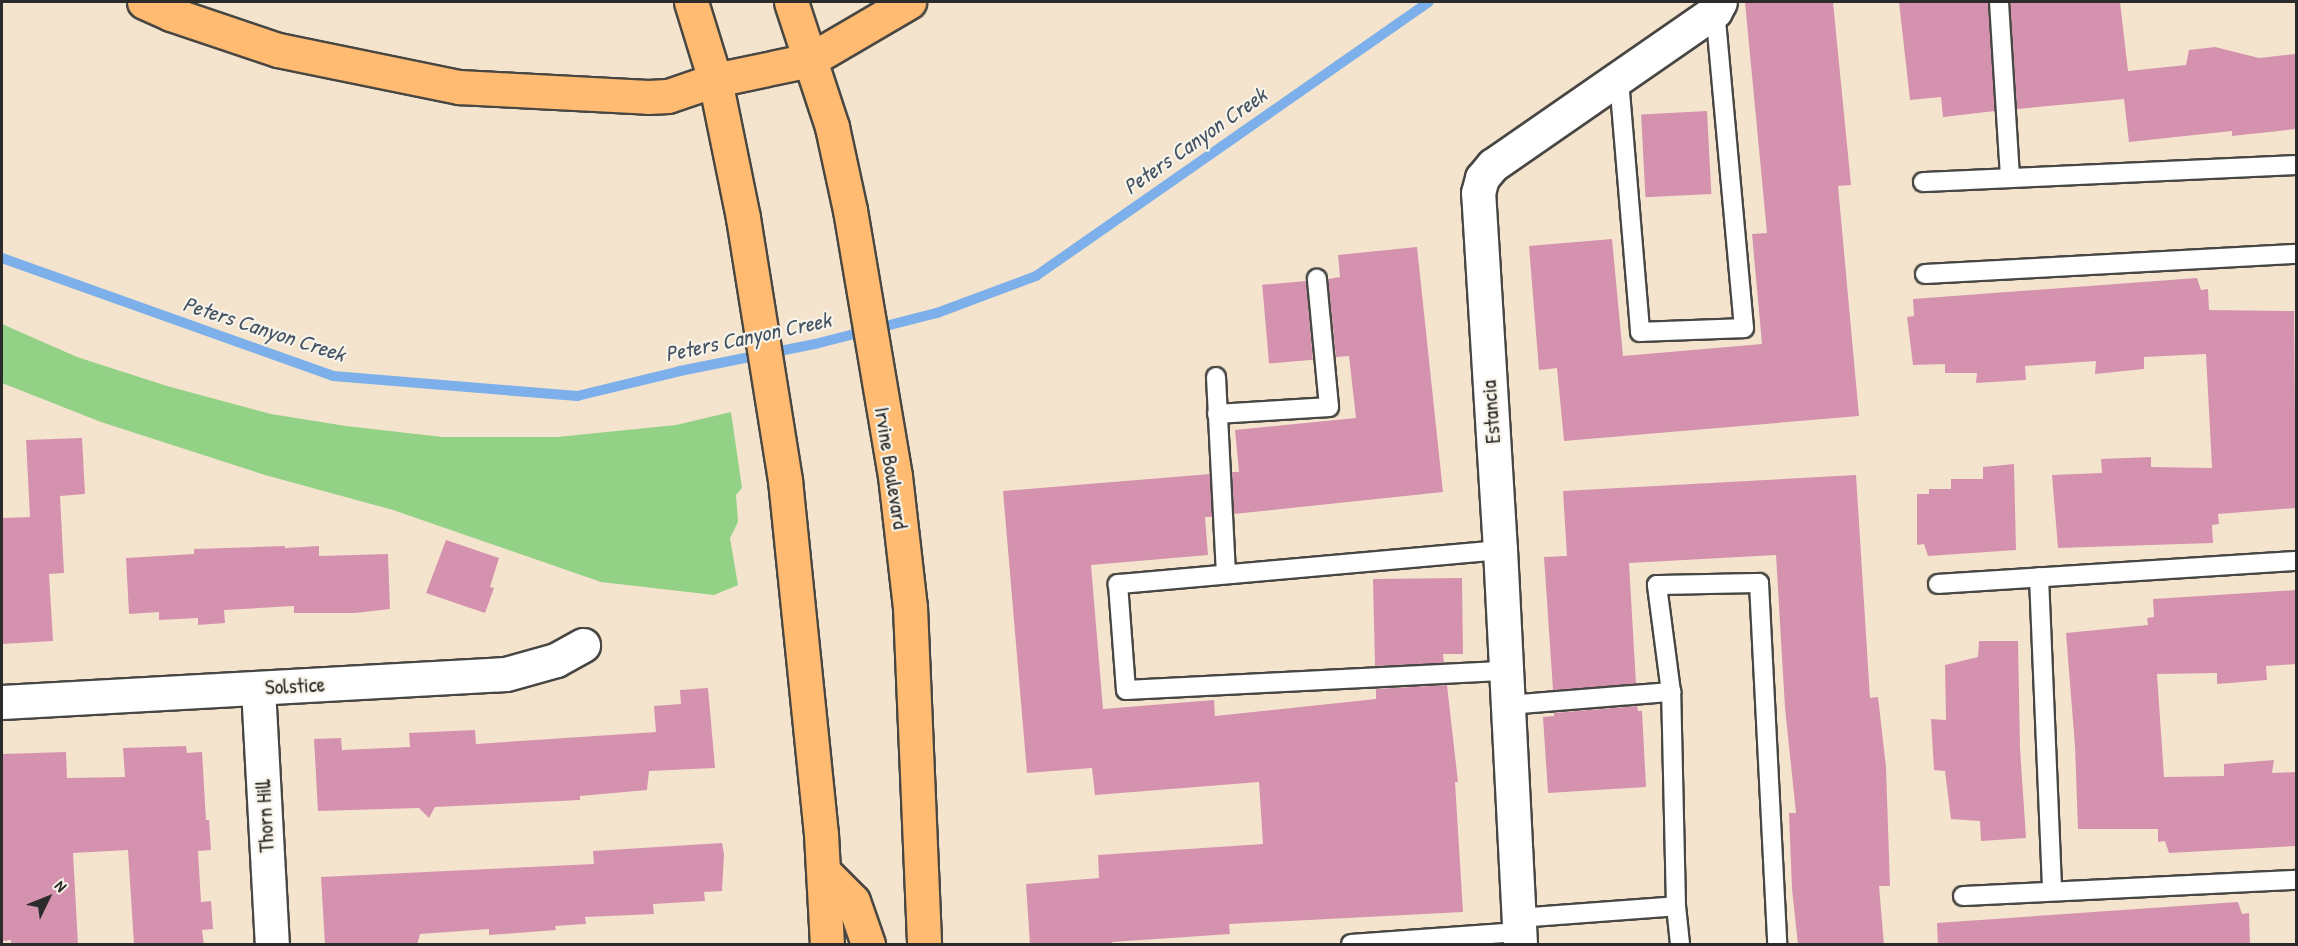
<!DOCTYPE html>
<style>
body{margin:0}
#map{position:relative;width:2298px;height:946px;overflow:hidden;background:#f4e4cd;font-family:"Patrick Hand",sans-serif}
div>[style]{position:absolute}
.green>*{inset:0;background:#93d186}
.stream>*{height:10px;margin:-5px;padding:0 5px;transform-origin:5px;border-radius:5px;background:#7db0ea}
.building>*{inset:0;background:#d592af;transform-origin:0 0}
.roads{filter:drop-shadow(2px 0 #494743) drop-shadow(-2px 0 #494743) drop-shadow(0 2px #494743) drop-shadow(0 -2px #494743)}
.service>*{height:18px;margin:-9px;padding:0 9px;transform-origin:9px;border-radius:9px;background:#fff}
.minor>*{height:33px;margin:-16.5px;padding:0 16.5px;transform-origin:16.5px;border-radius:16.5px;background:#fff}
.primary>*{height:33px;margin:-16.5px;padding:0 16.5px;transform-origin:16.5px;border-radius:16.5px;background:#febb71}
.motorway>*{height:33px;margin:-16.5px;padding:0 16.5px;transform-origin:16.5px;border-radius:16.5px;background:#febb71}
span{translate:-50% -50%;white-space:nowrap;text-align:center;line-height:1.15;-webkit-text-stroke:4.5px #f7f3e8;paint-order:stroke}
.street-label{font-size:21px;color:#2b2b2b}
.water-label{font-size:22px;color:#445364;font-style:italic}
.frame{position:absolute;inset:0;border:3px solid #2b2b2b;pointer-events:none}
.north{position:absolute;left:18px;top:868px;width:60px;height:60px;-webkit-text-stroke:4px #f7f3e8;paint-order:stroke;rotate:47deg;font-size:16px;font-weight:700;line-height:24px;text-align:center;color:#2b2b2b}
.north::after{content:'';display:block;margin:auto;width:21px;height:27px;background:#2b2b2b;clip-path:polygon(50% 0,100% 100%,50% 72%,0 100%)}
</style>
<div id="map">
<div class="green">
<i style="clip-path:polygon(2px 324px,77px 357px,167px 386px,271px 414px,346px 426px,443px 437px,557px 437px,676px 425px,731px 412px,742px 488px,736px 495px,738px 522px,730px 538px,738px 585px,714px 595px,601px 582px,393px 510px,265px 475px,101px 422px,2px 383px)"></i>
</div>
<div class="stream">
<i style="left:2px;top:258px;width:351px;rotate:19.6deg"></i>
<i style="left:333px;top:376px;width:245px;rotate:4.7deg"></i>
<i style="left:577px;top:396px;width:106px;rotate:-13.6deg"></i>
<i style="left:680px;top:371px;width:138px;rotate:-11.3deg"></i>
<i style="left:815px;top:344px;width:126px;rotate:-14.3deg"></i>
<i style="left:937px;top:313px;width:106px;rotate:-20.5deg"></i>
<i style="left:1036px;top:276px;width:479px;rotate:-34.9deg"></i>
</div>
<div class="building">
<i style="clip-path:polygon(1745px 2px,1833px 2px,1851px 185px,1838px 186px,1859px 416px,1564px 441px,1557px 368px,1539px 370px,1529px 246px,1612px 239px,1623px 356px,1762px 344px,1752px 234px,1767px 233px)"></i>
<i style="clip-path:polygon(1899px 2px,1988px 2px,1995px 111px,1943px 117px,1941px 97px,1910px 100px)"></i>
<i style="clip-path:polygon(2010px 2px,2120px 2px,2128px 71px,2186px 65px,2189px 50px,2215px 47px,2259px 58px,2296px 54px,2296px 129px,2232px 136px,2232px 131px,2129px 142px,2124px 99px,2017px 109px)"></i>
<i style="left:1707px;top:111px;width:83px;height:66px;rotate:87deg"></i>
<i style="clip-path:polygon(1417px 247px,1443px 492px,1234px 514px,1232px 472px,1239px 472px,1235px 430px,1356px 418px,1349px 356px,1336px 357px,1328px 279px,1340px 277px,1338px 255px)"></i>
<i style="clip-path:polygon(2197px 278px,2201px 290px,2208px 289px,2209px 310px,2294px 311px,2296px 508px,2218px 514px,2219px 524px,2212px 525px,2213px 543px,2058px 548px,2052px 475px,2102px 473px,2101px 459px,2151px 457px,2151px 467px,2212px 468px,2206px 354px,2144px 357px,2144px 369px,2095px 374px,2096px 361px,2025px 366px,2026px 380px,1976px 383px,1977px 373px,1945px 373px,1945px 364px,1913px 365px,1907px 317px,1914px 316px,1913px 299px)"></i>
<i style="left:1306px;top:281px;width:79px;height:44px;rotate:85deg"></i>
<i style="clip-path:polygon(82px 438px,85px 494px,60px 496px,64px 573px,49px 574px,53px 641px,2px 644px,2px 518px,30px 517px,26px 440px)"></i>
<i style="clip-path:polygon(2014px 464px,2016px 550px,1928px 556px,1924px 544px,1917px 545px,1917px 494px,1929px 494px,1929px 489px,1951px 489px,1951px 479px,1983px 479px,1983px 467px)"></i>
<i style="clip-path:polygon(1210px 474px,1212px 517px,1205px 517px,1208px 555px,1091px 565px,1103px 709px,1214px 700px,1215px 716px,1376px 699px,1376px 689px,1447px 685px,1458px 782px,1455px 782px,1463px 912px,1229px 924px,1230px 934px,1112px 942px,1113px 945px,1030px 945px,1026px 884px,1099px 878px,1098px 855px,1263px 844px,1259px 782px,1095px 795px,1092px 768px,1027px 773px,1003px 491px)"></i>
<i style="clip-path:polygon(1856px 475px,1870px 698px,1878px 697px,1886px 767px,1890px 886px,1879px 886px,1884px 945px,1798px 945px,1792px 889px,1789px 813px,1796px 813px,1785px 708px,1776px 555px,1629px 563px,1636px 684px,1553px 690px,1544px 557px,1567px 556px,1563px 491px)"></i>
<i style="clip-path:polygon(446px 540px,499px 558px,490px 587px,494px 588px,485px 613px,426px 593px)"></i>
<i style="clip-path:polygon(285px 546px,285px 548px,319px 546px,319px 556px,388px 554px,390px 609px,355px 613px,294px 613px,294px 606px,224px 610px,225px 623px,198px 625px,198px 618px,159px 620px,159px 612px,129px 614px,126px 558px,194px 554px,194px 549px)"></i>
<i style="clip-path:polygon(1462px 578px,1463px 654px,1443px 654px,1444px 663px,1375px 666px,1373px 579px)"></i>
<i style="clip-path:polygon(2296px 590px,2296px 664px,2266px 666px,2267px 680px,2217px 684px,2217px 673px,2157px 674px,2164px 777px,2224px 776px,2224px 764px,2274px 760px,2272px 773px,2296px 772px,2296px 846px,2169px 853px,2165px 841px,2158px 842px,2158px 829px,2078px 829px,2075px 746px,2066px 633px,2148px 625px,2147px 618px,2154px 617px,2153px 599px)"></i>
<i style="clip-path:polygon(1979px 641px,2018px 641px,2020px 748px,2026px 838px,1981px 841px,1980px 821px,1951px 819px,1945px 771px,1934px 770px,1931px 719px,1946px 720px,1945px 665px,1978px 657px)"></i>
<i style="clip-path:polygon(708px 688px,715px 768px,649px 771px,647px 790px,580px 796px,580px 800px,435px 807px,429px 818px,419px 808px,318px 811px,314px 739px,341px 738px,342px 750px,410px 747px,409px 733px,475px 730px,476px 744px,656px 732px,654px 706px,681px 704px,680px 690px)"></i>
<i style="clip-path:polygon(1637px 706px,1638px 711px,1642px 711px,1646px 787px,1548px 793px,1543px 717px,1554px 716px,1554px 713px)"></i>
<i style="clip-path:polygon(186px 746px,187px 753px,202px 752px,206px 820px,209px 820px,211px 850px,198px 851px,201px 902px,211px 901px,213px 929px,202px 930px,204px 945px,134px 945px,128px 850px,73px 853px,78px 945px,11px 945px,11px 940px,2px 941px,2px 754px,66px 752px,67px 778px,125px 777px,123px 748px)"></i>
<i style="clip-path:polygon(722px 843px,724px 854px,722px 891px,704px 892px,705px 901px,653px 904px,654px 914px,585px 917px,586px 924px,555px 926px,556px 930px,517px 933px,489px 935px,489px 929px,420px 934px,417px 945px,325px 945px,321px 877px,594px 864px,593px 851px)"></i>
<i style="clip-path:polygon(2238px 902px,2242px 914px,2249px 913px,2250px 945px,1938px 945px,1937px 923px)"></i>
</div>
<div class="roads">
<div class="service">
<i style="left:1999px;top:2px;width:176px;rotate:86.4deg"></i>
<i style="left:1619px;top:80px;width:253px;rotate:85.2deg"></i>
<i style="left:1640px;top:332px;width:104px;rotate:-2.2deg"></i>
<i style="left:1744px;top:328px;width:318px;rotate:-95.2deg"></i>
<i style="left:1923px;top:182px;width:373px;rotate:-2.6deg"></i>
<i style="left:1925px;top:274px;width:372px;rotate:-3.1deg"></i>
<i style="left:1216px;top:377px;width:197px;rotate:87.1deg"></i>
<i style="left:1217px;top:414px;width:112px;rotate:-3.6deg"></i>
<i style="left:1329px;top:407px;width:129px;rotate:-95.4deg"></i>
<i style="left:1500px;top:550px;width:384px;rotate:174.9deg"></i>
<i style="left:1118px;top:584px;width:106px;rotate:85.7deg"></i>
<i style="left:1126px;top:690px;width:380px;rotate:-2.9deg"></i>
<i style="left:2039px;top:577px;width:314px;rotate:87.6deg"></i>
<i style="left:1938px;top:584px;width:359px;rotate:-3.7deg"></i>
<i style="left:1508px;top:705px;width:164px;rotate:-4.6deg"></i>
<i style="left:1963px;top:896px;width:333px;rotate:-2.8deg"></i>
<i style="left:1518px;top:918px;width:158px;rotate:-4.3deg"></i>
<i style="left:1351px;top:944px;width:168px;rotate:-4.1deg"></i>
<i style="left:1680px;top:944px;width:38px;rotate:-96deg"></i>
<i style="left:1676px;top:906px;width:214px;rotate:-91.3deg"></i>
<i style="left:1671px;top:692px;width:108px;rotate:-97.5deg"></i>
<i style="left:1657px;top:585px;width:102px;rotate:-1.1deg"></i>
<i style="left:1759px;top:583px;width:361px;rotate:87.1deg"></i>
</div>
<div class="minor">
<i style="left:258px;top:688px;width:256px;rotate:86.9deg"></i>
<i style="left:2px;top:702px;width:505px;rotate:-3.18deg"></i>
<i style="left:506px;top:674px;width:52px;rotate:-15.6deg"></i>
<i style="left:556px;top:660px;width:31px;rotate:-29deg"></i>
<i style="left:1520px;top:944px;width:395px;rotate:-92.9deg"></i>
<i style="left:1500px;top:550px;width:358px;rotate:-93.5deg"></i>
<i style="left:1478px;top:193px;width:16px;rotate:-75deg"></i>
<i style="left:1482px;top:178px;width:17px;rotate:-50deg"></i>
<i style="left:1493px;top:165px;width:270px;rotate:-34.7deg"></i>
<i style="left:1715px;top:11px;width:10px;rotate:-61deg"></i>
</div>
<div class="primary">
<i style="left:691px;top:2px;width:82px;rotate:72.9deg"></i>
<i style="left:715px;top:80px;width:141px;rotate:78.5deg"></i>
<i style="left:743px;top:218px;width:265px;rotate:80.9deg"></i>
<i style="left:785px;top:480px;width:356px;rotate:84.2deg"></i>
<i style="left:821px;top:834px;width:110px;rotate:86.9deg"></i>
<i style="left:791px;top:2px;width:132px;rotate:71.8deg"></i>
<i style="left:832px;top:127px;width:85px;rotate:77.8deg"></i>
<i style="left:850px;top:210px;width:270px;rotate:80.4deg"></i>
<i style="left:895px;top:476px;width:132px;rotate:83.5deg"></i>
<i style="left:910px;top:607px;width:337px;rotate:87.6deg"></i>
<i style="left:823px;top:871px;width:42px;rotate:45deg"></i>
<i style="left:853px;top:901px;width:46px;rotate:70.8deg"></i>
</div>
<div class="motorway">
<i style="left:144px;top:2px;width:30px;rotate:24deg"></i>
<i style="left:171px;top:14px;width:113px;rotate:18.6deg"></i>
<i style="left:278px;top:50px;width:185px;rotate:11.6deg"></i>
<i style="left:459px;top:87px;width:189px;rotate:3deg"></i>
<i style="left:648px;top:97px;width:20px;rotate:-3deg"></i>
<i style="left:668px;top:96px;width:50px;rotate:-18.8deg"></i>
<i style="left:715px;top:80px;width:97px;rotate:-11.9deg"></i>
<i style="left:810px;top:60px;width:115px;rotate:-30.4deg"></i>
</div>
</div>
<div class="street-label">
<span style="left:1491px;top:412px;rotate:-94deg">Estancia</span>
<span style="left:891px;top:468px;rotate:81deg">Irvine Boulevard</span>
<span style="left:295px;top:686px;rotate:-3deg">Solstice</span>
<span style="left:265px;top:816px;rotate:-93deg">Thorn Hill</span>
</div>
<div class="water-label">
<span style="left:1195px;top:141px;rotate:-35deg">Peters Canyon Creek</span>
<span style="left:264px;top:329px;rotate:18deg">Peters Canyon Creek</span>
<span style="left:748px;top:337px;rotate:-12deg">Peters Canyon Creek</span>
</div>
<div class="frame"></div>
<div class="north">N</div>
</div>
